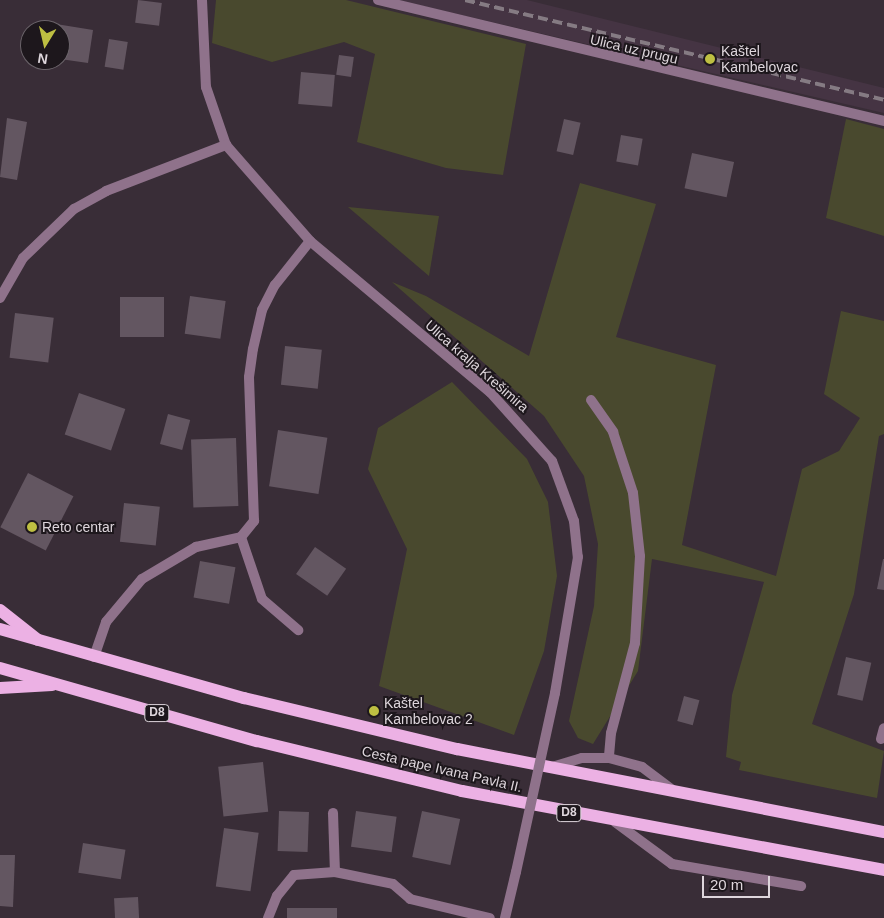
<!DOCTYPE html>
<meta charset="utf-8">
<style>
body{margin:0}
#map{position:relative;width:884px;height:918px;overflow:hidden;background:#392d37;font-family:Helvetica,sans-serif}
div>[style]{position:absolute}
.built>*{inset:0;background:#453443}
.green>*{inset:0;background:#49492e}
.building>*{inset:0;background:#635661;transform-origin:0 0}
.service>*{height:10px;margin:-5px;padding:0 5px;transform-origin:5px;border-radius:5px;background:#8f728b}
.minor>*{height:10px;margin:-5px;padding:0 5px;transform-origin:5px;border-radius:5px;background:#8f728b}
.tertiary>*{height:10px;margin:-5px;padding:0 5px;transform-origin:5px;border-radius:5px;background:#8f728b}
.primary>*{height:12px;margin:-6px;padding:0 6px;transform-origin:6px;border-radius:6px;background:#ecb1e4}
.rail>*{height:4px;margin-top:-2px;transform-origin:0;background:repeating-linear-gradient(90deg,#857b83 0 10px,transparent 0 15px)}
.tertiary-bridge>*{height:10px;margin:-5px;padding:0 5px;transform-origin:5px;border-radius:5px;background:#8f728b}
.dots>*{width:14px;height:14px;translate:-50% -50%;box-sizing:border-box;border:2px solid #1d171c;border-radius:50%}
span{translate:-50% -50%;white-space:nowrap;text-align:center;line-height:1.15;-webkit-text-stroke:4px #1d171c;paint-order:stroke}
.shield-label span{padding:1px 4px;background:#1d171c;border:1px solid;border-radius:4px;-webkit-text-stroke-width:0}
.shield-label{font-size:12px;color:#ded6dc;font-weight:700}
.street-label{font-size:14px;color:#ded6dc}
.poi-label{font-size:14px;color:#ded6dc}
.left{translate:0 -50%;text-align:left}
.north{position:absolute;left:20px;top:20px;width:50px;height:50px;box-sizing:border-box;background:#1d171c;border:1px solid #6a6369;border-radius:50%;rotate:189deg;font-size:14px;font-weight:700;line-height:20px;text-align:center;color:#ded6dc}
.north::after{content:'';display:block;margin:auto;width:18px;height:22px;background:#bebf42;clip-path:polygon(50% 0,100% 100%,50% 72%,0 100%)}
.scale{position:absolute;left:702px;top:876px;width:68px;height:22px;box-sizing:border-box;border:2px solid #ded6dc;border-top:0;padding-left:6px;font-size:15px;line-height:18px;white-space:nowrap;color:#ded6dc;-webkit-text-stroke:4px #1d171c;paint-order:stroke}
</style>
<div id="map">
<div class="built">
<i style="clip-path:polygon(397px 0,527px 0,884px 88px,884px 113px)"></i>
</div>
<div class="green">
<i style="clip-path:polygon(216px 0,346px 0,526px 44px,503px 175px,446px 168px,357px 142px,375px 54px,344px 42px,272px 62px,212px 43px)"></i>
<i style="clip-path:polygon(846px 119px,884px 129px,884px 236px,826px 218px)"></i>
<i style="clip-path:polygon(580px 183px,656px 204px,616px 337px,716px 365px,682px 545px,776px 576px,802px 469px,839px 451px,860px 418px,824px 394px,841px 311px,884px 321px,884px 434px,879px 436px,854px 594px,812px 724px,884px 751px,877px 798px,739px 770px,741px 762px,726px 757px,732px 695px,764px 582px,652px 559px,638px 671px,593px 744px,578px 738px,569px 721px,594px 606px,598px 544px,584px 476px,544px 416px,392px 282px,426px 296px,529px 356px)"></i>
<i style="clip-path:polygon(348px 207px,439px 216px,429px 276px)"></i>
<i style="clip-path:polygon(452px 382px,527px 459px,548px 502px,557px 576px,544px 651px,514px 735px,379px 686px,407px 549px,368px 469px,378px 428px)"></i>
</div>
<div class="building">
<i style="left:138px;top:0;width:24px;height:23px;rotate:7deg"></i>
<i style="clip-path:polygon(56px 24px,93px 30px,88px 63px,60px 59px)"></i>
<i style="left:109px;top:39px;width:19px;height:28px;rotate:9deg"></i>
<i style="left:339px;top:55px;width:15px;height:20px;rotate:8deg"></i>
<i style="left:301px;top:72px;width:34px;height:32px;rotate:5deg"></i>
<i style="clip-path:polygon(7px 118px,27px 122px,17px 180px,0 177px)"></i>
<i style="left:564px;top:119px;width:17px;height:33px;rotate:13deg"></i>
<i style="left:621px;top:135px;width:22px;height:27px;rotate:10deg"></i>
<i style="left:692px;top:153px;width:43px;height:36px;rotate:12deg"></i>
<i style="left:190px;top:296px;width:36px;height:38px;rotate:8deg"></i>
<i style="left:120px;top:297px;width:44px;height:40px"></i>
<i style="left:15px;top:313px;width:39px;height:45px;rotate:7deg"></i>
<i style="left:285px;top:346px;width:37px;height:39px;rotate:6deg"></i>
<i style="left:79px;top:393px;width:49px;height:44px;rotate:19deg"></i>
<i style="left:168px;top:414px;width:23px;height:31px;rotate:15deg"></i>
<i style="left:278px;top:430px;width:50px;height:57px;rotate:9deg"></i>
<i style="left:236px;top:438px;width:68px;height:45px;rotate:88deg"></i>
<i style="left:28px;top:473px;width:51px;height:61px;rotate:27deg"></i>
<i style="left:124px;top:503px;width:36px;height:39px;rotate:6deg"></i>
<i style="left:315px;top:547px;width:38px;height:33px;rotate:35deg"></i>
<i style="clip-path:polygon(883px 559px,884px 559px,884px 590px,877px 589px)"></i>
<i style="left:200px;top:561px;width:36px;height:37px;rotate:10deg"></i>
<i style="left:846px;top:657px;width:26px;height:39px;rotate:13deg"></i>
<i style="left:684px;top:696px;width:16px;height:26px;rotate:15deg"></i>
<i style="left:263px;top:762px;width:50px;height:45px;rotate:84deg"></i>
<i style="left:279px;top:811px;width:30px;height:40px;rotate:2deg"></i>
<i style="left:356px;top:811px;width:41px;height:36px;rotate:8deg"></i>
<i style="left:422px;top:811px;width:39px;height:47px;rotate:12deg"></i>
<i style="left:224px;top:828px;width:35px;height:59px;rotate:8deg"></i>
<i style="left:83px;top:843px;width:43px;height:30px;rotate:9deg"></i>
<i style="clip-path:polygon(0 855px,15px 855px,13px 907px,0 906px)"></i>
<i style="left:138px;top:897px;width:21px;height:24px;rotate:87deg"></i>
<i style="left:287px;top:908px;width:50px;height:10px"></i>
</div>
<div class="service">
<i style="left:591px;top:400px;width:39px;rotate:55deg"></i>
<i style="left:613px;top:432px;width:64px;rotate:71.8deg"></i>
<i style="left:633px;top:493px;width:63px;rotate:83.7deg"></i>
<i style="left:640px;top:556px;width:87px;rotate:93.3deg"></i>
<i style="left:635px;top:643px;width:93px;rotate:104.9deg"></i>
<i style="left:611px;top:733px;width:25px;rotate:95deg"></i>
<i style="left:241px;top:537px;width:65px;rotate:71.3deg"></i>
<i style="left:262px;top:599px;width:48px;rotate:40.7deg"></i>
<i style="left:881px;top:739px;width:11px;rotate:-75deg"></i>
<i style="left:552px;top:767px;width:31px;rotate:-17deg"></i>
<i style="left:582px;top:758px;width:27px"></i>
<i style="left:609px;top:758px;width:34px;rotate:15deg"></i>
<i style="left:642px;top:767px;width:40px;rotate:37deg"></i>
<i style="left:333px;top:813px;width:59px;rotate:88.1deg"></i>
<i style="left:615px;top:822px;width:71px;rotate:36.4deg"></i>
<i style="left:672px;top:864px;width:131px;rotate:9.7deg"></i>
<i style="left:268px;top:918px;width:24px;rotate:-68deg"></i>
<i style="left:277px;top:896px;width:27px;rotate:-51deg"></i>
<i style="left:294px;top:875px;width:41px;rotate:-4.2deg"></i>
<i style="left:335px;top:872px;width:59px;rotate:11.7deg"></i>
<i style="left:393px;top:884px;width:23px;rotate:41deg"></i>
<i style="left:410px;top:899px;width:82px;rotate:13.4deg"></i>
</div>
<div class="minor">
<i style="left:378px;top:0;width:520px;rotate:13.45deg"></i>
<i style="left:94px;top:657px;width:37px;rotate:-71deg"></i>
<i style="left:106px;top:622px;width:56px;rotate:-50.1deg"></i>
<i style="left:142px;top:579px;width:63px;rotate:-30.7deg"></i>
<i style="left:196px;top:547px;width:46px;rotate:-12.5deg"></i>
<i style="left:241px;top:537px;width:21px;rotate:-51deg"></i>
<i style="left:254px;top:521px;width:144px;rotate:-92deg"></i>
<i style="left:249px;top:377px;width:28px;rotate:-82deg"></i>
<i style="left:253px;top:349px;width:40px;rotate:-77deg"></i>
<i style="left:262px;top:310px;width:28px;rotate:-63deg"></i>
<i style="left:275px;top:285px;width:56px;rotate:-51.5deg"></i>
</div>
<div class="tertiary">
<i style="left:202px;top:0;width:87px;rotate:87.4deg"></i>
<i style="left:206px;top:87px;width:61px;rotate:71deg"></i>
<i style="left:226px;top:145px;width:128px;rotate:48.8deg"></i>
<i style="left:310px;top:241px;width:235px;rotate:40deg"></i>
<i style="left:490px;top:392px;width:93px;rotate:48.1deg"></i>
<i style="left:552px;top:461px;width:64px;rotate:69.9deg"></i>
<i style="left:574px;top:521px;width:36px;rotate:84deg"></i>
<i style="left:578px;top:557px;width:138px;rotate:99.6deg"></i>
<i style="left:0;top:298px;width:46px;rotate:-60.1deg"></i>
<i style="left:23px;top:258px;width:71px;rotate:-43.9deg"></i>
<i style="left:74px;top:209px;width:37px;rotate:-29deg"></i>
<i style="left:106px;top:191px;width:129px;rotate:-21deg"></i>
<i style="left:505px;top:918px;width:47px;rotate:-76.6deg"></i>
</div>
<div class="primary">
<i style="left:0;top:610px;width:48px;rotate:38.3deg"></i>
<i style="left:0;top:629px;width:254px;rotate:15.8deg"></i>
<i style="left:244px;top:698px;width:219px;rotate:13.5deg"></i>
<i style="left:457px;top:749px;width:435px;rotate:11deg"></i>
<i style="left:0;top:668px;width:267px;rotate:15.9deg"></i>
<i style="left:257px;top:741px;width:211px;rotate:13.7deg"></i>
<i style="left:462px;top:791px;width:429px;rotate:10.6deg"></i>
<i style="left:0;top:688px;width:52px;rotate:-3.3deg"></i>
</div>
<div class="rail">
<i style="left:465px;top:0;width:431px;rotate:13.4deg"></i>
</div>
<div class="tertiary-bridge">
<i style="left:516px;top:872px;width:183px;rotate:-77.7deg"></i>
</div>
<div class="dots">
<i style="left:710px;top:59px;background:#bebf42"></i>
<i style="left:32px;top:527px;background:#bebf42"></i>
<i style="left:374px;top:711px;background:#bebf42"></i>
</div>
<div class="shield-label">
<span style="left:157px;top:713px">D8</span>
<span style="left:569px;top:813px">D8</span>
</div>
<div class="street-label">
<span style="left:634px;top:49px;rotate:13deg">Ulica uz prugu</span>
<span style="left:477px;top:366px;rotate:41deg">Ulica kralja Krešimira</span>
<span style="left:442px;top:769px;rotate:13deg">Cesta pape Ivana Pavla II.</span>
</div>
<div class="poi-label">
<span class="left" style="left:721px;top:59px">Kaštel<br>Kambelovac</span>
<span class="left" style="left:42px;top:527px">Reto centar</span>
<span class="left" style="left:384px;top:711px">Kaštel<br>Kambelovac 2</span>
</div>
<div class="north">N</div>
<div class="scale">20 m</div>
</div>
